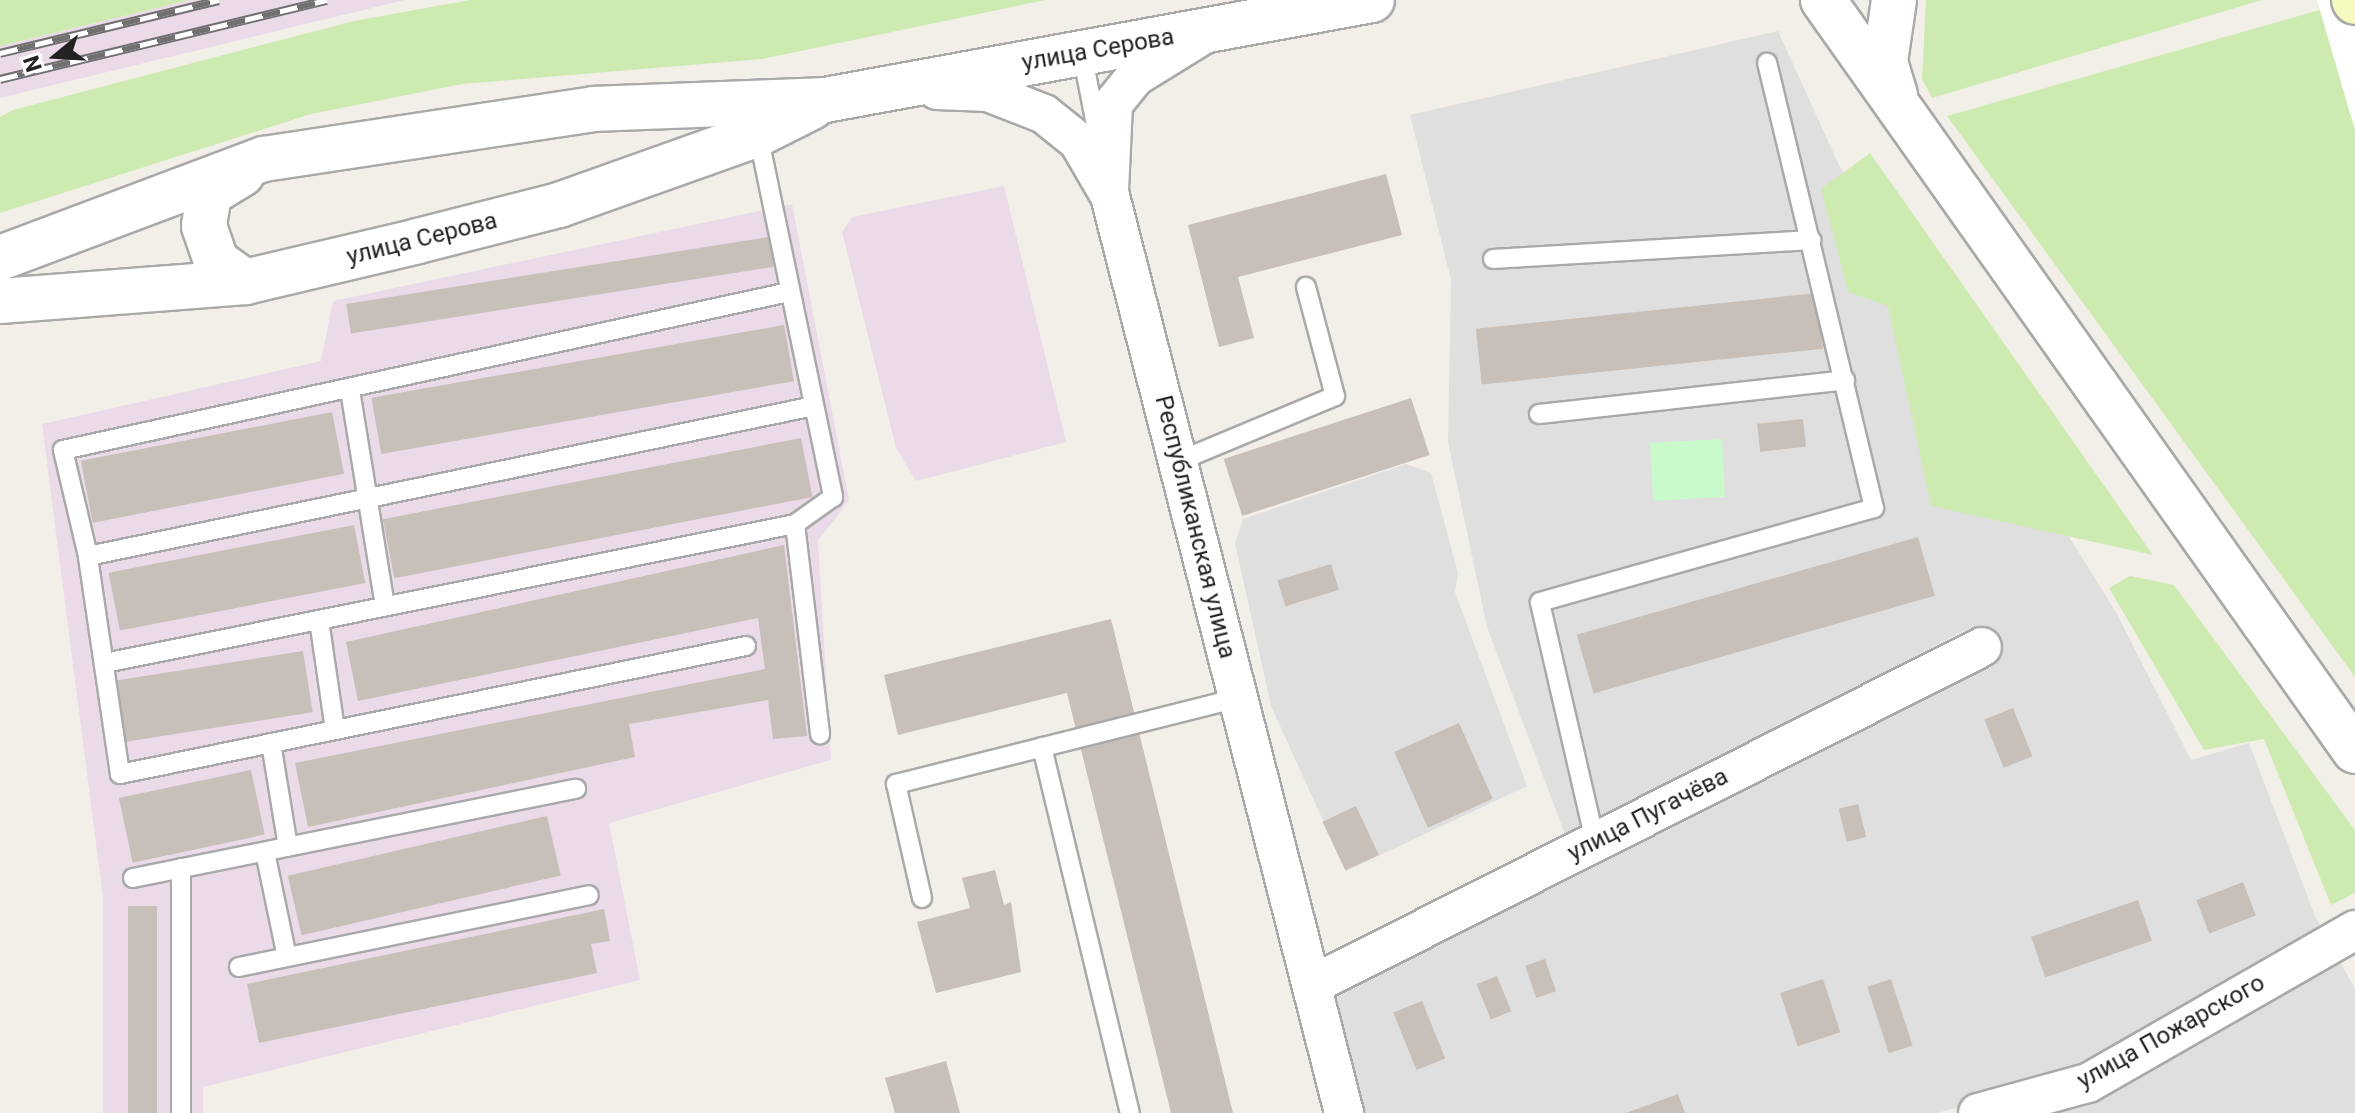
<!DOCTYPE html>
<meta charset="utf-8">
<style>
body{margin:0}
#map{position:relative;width:2355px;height:1113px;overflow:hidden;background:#f2efe9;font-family:Roboto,sans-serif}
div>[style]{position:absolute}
.residential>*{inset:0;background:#e0dfdf}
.industrial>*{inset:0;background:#ebdbe8}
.grass>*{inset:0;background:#cdebb0}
.park>*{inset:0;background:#c8facc;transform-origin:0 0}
.pier>*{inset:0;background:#fff}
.building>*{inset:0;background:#c7bfb8;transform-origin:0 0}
.roads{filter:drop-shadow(2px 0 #a9a9a9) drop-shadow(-2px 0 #a9a9a9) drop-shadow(0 2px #a9a9a9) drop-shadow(0 -2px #a9a9a9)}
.service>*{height:18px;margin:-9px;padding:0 9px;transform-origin:9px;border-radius:9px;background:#fff}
.minor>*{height:38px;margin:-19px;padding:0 19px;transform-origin:19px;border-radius:19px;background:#fff}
.tertiary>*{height:44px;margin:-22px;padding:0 22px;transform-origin:22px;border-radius:22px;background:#fff}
.secondary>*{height:44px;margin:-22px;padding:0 22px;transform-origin:22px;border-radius:22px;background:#f7fabf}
.rail>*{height:9px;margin-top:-4.5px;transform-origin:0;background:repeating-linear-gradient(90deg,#fff 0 18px,#707070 0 36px);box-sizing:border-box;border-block:2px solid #707070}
span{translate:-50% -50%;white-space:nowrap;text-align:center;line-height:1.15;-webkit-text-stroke:6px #fff;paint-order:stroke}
.street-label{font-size:24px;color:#222}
.north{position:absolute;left:16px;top:16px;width:80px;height:80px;-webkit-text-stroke:6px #fff;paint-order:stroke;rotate:252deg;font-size:22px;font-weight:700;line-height:32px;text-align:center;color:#222}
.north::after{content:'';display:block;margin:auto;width:28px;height:36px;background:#222;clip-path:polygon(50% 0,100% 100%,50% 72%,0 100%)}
</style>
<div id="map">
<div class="residential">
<i style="clip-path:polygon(1778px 31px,1839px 165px,2117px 614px,2191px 760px,2249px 743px,2315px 916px,2355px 989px,2355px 1113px,2020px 1113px,2228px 1020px,2218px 986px,2065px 1079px,1937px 1113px,1363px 1113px,1334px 997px,1979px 670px,1965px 630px,1566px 837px,1487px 627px,1448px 442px,1451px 280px,1410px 115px)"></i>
<i style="clip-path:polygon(1406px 464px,1431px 473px,1458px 573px,1455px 592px,1527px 786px,1346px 871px,1271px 706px,1235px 543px,1243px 519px)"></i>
</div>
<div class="industrial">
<i style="clip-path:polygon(190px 0,405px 0,0 98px,0 46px)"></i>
<i style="clip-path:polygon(1004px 186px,1066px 442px,916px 481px,896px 448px,842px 232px,852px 217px)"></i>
<i style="clip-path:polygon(792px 204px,849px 500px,818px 541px,831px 760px,609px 823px,640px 980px,203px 1087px,203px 1113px,103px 1113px,103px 898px,42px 424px,321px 361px,333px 301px)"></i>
</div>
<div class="grass">
<i style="clip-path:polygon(0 0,190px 0,0 46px)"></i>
<i style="clip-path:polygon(470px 0,1045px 0,762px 59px,462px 84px,311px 114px,0 213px,0 117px,13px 110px,354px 21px)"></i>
<i style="clip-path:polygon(1926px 0,2262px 0,1932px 98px,1922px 79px)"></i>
<i style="clip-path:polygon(2355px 0,2355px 677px,1947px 116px)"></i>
<i style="clip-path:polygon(1870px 153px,2153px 555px,1931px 506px,1888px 306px,1848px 292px,1821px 189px)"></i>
<i style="clip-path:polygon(2130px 576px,2174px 585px,2355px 830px,2355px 893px,2331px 905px,2264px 739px,2204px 750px,2109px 588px)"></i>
</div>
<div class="park">
<i style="left:1722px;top:439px;width:58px;height:72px;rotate:87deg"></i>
</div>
<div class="pier">
<i style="clip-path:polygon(2317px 0,2355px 0,2355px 130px)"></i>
</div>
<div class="building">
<i style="clip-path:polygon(1386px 174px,1402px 235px,1238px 277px,1254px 338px,1219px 347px,1188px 225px)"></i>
<i style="left:769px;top:237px;width:30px;height:428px;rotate:81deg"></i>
<i style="left:1817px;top:293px;width:56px;height:343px;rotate:84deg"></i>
<i style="left:784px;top:325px;width:57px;height:419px;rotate:80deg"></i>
<i style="left:1411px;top:398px;width:60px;height:197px;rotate:72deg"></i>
<i style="left:332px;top:412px;width:63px;height:256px;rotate:79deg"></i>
<i style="left:1803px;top:419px;width:28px;height:46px;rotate:84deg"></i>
<i style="left:801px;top:438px;width:60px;height:426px;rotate:79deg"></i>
<i style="left:354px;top:525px;width:59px;height:250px;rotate:79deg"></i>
<i style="left:1918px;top:537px;width:61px;height:355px;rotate:74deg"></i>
<i style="clip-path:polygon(784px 545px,807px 736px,773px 739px,768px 700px,629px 724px,635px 757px,308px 827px,295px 763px,765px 669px,758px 618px,358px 701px,346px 642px)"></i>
<i style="left:1331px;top:564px;width:27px;height:56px;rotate:73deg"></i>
<i style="clip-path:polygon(1111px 619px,1233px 1113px,1171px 1113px,1067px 693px,898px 735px,884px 675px)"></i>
<i style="left:303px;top:651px;width:62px;height:194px;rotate:81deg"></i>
<i style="left:2013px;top:708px;width:52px;height:31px;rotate:68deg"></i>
<i style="left:1459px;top:723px;width:83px;height:71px;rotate:66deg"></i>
<i style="left:251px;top:770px;width:66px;height:135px;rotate:78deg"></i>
<i style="left:1858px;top:804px;width:34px;height:20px;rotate:76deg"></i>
<i style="left:1356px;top:806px;width:54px;height:37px;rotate:65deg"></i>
<i style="left:547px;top:816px;width:61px;height:266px;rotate:77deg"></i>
<i style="clip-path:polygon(995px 870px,1004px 905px,1011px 902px,1021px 972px,936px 993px,917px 922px,970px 908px,962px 878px)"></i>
<i style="left:2243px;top:882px;width:36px;height:50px;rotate:69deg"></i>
<i style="left:2138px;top:900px;width:43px;height:113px;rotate:71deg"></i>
<i style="left:128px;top:906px;width:29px;height:207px"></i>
<i style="clip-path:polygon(604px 909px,610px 941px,591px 944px,597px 973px,259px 1043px,247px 984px)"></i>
<i style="left:1545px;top:959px;width:34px;height:21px;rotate:71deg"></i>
<i style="left:1497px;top:976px;width:38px;height:22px;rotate:68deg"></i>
<i style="left:1823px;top:979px;width:56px;height:45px;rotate:72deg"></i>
<i style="left:1891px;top:979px;width:70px;height:25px;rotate:72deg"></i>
<i style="left:1422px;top:1001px;width:62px;height:31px;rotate:68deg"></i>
<i style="clip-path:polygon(946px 1061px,960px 1113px,895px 1113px,885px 1078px)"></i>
<i style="clip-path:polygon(1678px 1094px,1685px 1113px,1626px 1113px)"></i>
</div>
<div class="roads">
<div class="service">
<i style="left:1082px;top:53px;width:84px;rotate:79deg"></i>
<i style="left:758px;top:134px;width:371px;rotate:78.3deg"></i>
<i style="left:833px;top:497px;width:47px;rotate:144.6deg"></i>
<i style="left:795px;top:524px;width:212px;rotate:83.2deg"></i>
<i style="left:1493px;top:259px;width:319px;rotate:-3.4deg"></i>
<i style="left:350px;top:390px;width:219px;rotate:80.8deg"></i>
<i style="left:1539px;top:414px;width:308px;rotate:-6.3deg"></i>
<i style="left:1179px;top:461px;width:169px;rotate:-22.6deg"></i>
<i style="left:1335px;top:396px;width:113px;rotate:-104.9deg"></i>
<i style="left:88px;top:556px;width:741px;rotate:-11.67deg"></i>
<i style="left:319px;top:620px;width:111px;rotate:81.7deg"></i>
<i style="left:746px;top:646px;width:639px;rotate:168.44deg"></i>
<i style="left:120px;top:774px;width:220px;rotate:-98.4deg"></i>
<i style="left:88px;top:556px;width:109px;rotate:-103.3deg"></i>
<i style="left:63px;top:450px;width:743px;rotate:-12.28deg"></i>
<i style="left:105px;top:663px;width:704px;rotate:-11.39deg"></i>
<i style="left:271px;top:743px;width:105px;rotate:80.7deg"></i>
<i style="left:1042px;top:747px;width:376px;rotate:76.5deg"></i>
<i style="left:1595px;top:841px;width:245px;rotate:-103deg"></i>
<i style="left:1540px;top:602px;width:347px;rotate:-15.7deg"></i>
<i style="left:1874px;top:508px;width:458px;rotate:-103.5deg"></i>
<i style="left:265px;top:852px;width:107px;rotate:78.2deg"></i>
<i style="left:133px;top:878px;width:452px;rotate:-11.4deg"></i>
<i style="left:922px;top:898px;width:117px;rotate:-102.8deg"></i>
<i style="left:896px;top:784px;width:353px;rotate:-14.1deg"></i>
<i style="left:239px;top:967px;width:357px;rotate:-11.6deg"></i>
<i style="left:181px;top:1113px;width:245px;rotate:-90deg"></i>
</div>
<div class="minor">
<i style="left:937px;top:90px;width:51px;rotate:2.2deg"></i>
<i style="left:988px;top:92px;width:60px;rotate:21.4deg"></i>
<i style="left:1044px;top:114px;width:43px;rotate:38.5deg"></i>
<i style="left:1078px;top:141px;width:64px;rotate:59.8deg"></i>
<i style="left:1110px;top:196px;width:946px;rotate:75.68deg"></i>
<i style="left:1109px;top:190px;width:86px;rotate:-87.3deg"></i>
<i style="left:1113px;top:104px;width:36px;rotate:-51deg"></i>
<i style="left:1136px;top:76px;width:80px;rotate:-31.7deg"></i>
<i style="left:1314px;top:984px;width:748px;rotate:-26.77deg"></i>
<i style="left:1978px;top:1113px;width:114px;rotate:-15.3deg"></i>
<i style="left:2088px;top:1083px;width:308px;rotate:-29.8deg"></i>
</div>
<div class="tertiary">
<i style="left:1823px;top:0;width:920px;rotate:54.69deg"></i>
<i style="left:1894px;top:0;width:63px;rotate:98.3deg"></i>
<i style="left:1885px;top:62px;width:34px;rotate:73deg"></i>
<i style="left:242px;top:174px;width:39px;rotate:149deg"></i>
<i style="left:209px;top:194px;width:32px;rotate:99deg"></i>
<i style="left:204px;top:226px;width:37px;rotate:71deg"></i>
<i style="left:216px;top:261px;width:36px;rotate:36deg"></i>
<i style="left:0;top:258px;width:282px;rotate:-20.6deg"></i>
<i style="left:264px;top:159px;width:334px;rotate:-8.6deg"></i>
<i style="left:594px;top:109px;width:231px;rotate:-2.2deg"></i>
<i style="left:825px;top:100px;width:556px;rotate:-10.36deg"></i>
<i style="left:0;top:301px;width:246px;rotate:-4.4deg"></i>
<i style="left:245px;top:282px;width:178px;rotate:-13.3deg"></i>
<i style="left:418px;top:241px;width:146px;rotate:-14.3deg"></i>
<i style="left:559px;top:205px;width:211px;rotate:-19.6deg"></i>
<i style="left:758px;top:134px;width:60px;rotate:-26.6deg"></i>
</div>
<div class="secondary">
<i style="left:2354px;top:0;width:2px;rotate:63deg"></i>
</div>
</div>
<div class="rail">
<i style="left:0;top:53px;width:225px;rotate:-13.6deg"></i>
<i style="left:0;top:79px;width:336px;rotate:-13.6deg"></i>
</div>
<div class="street-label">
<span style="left:1098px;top:50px;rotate:-10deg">улица Серова</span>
<span style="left:422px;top:239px;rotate:-14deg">улица Серова</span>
<span style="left:1195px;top:527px;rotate:76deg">Республиканская улица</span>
<span style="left:1648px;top:815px;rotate:-27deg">улица Пугачёва</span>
<span style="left:2171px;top:1032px;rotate:-29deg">улица Пожарского</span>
</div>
<div class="north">N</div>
</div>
